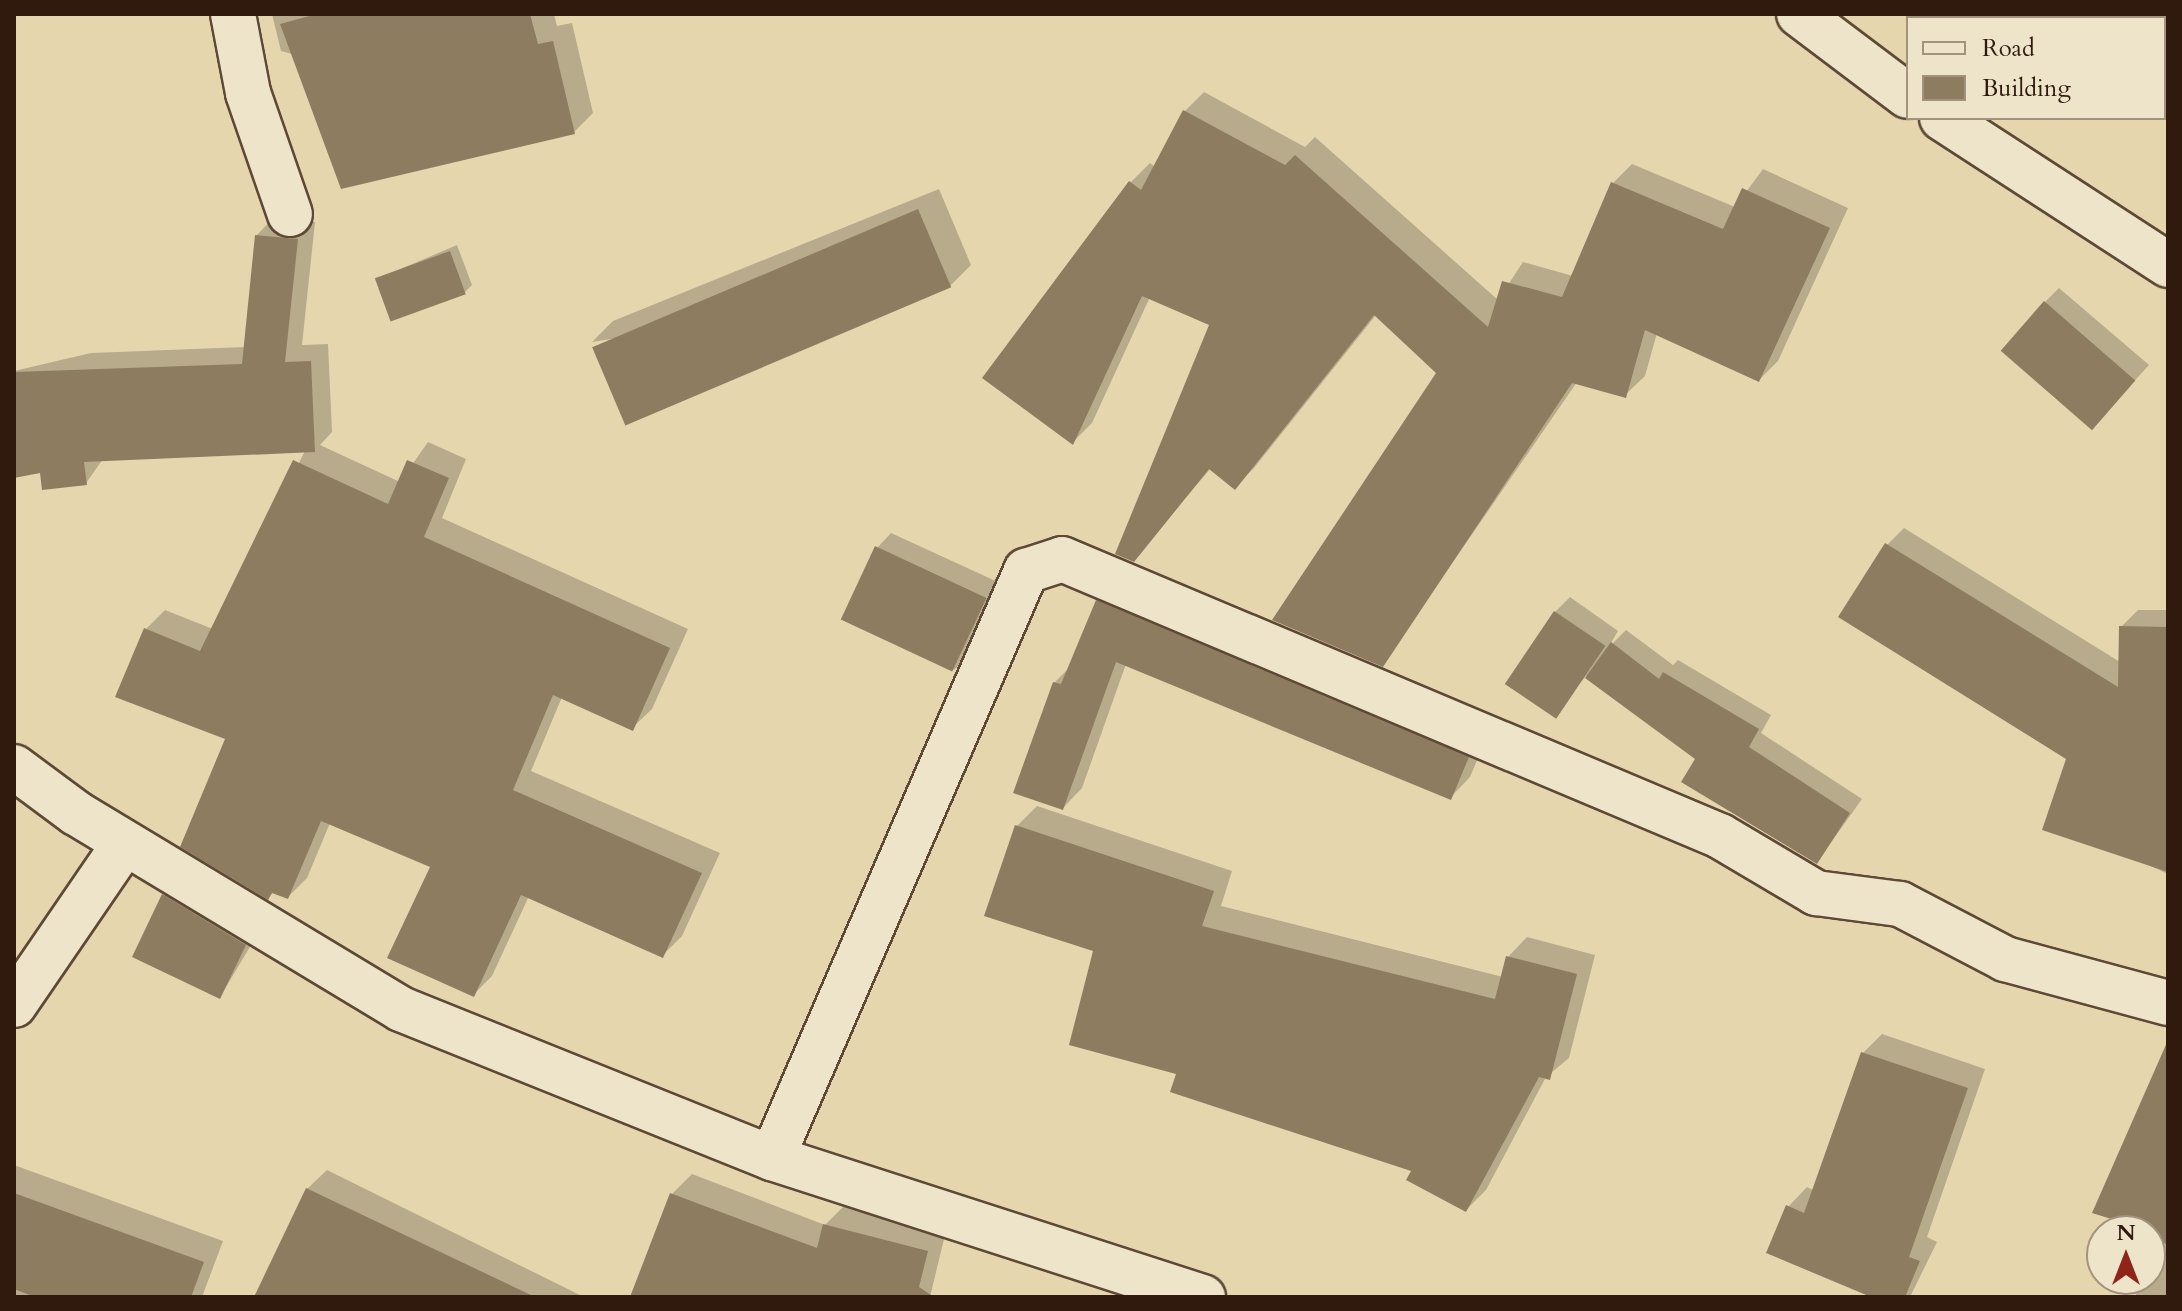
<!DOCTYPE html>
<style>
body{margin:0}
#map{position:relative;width:2182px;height:1311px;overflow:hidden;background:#e5d6ae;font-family:Cardo,serif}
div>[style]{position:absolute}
.shadow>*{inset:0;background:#0003}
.building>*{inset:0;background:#8e7c61;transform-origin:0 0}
.roads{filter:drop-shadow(2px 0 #5d4936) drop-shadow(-2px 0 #5d4936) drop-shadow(0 2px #5d4936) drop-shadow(0 -2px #5d4936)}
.street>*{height:44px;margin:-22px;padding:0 22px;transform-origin:22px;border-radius:22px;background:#eee4ca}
span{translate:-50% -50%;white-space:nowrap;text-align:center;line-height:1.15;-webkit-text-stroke:6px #eee4ca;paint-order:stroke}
.frame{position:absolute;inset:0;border:16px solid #301a0e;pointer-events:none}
.legend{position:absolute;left:1906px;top:16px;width:260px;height:104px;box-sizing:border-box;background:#eee4ca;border:2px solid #a2937f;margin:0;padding:10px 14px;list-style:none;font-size:24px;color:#301a0e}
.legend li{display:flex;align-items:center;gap:16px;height:40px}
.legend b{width:40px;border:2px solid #a2937f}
.north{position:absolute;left:2086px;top:1215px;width:80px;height:80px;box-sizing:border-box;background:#eee4ca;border:2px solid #a2937f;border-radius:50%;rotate:0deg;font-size:22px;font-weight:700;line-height:32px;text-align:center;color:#301a0e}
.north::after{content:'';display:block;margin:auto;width:28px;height:36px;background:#8f2418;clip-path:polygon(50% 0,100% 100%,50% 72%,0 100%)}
</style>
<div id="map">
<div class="shadow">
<i style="clip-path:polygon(272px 14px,554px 14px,557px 26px,572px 23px,593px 113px,574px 132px,281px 51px)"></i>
<i style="clip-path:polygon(1204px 92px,1305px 147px,1315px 137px,1498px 300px,1523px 262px,1573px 276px,1613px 183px,1632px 164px,1735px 207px,1763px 169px,1848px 208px,1778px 361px,1759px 380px,1657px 333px,1645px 376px,1625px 395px,1577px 382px,1382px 665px,1439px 373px,1376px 315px,1254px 468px,1235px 487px,1211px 468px,1133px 560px,1212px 324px,1150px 297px,1092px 423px,1073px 442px,984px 378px,1131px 182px,1150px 163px,1155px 167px,1185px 111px)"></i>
<i style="clip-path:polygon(939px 189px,971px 265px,950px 286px,592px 342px,613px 321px)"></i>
<i style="clip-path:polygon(274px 217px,315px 222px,302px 345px,328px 344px,332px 432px,320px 445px,400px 482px,428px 442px,466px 459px,442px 518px,688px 629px,652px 709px,632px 728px,562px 697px,531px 771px,720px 853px,682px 936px,662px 956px,529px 896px,492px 976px,473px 995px,433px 866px,330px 823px,307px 878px,288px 897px,274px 891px,268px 897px,228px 738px,146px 629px,165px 610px,213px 629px,305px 451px,103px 459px,86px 483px,42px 471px,14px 476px,14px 371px,91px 353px,245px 347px,257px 235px)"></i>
<i style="clip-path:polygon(457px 245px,472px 285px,465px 292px,377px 279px)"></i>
<i style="clip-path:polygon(2059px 288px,2149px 365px,2106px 412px,2045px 302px)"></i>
<i style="clip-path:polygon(1904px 528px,2120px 662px,2121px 627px,2138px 610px,2168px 610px,2168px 874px,2142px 862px,2068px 758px,1887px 545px)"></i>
<i style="clip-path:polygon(891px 533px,1000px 583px,969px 655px,954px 670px,877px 548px)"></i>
<i style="clip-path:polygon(1117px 582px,1487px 737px,1470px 777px,1451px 797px,1126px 664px,1082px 788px,1063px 808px,1054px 683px,1070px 667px,1097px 601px)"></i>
<i style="clip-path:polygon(1570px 597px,1618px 631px,1608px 648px,1626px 630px,1673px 665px,1678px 660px,1771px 715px,1761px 733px,1862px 799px,1817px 862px,1697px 759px,1586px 676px,1554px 715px,1555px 612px)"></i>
<i style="clip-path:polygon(1037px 806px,1232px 871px,1221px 906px,1503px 977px,1508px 957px,1527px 937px,1595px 955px,1569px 1058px,1546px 1077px,1486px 1190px,1466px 1210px,1414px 1169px,1178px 1072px,1017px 826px)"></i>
<i style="clip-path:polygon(178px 881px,260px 930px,220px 997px,164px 895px)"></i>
<i style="clip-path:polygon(1882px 1034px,1985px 1069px,1927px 1237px,1937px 1242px,1910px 1297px,1877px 1297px,1788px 1207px,1807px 1187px,1815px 1191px,1863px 1053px)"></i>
<i style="clip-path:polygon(2168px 1062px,2168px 1297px,2135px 1297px,2142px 1279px,2150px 1279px,2158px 1239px,2095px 1212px)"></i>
<i style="clip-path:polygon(14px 1165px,223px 1241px,202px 1297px,14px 1297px)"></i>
<i style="clip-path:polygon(327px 1170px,584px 1297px,280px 1297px,307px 1189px)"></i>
<i style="clip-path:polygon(692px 1174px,825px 1225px,845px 1205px,946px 1231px,930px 1297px,630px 1297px,672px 1194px)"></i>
</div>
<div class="building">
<i style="clip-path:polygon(317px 14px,530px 14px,538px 44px,553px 41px,575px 134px,341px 189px,280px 24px)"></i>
<i style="clip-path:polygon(1183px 110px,1285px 165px,1295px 155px,1488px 327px,1502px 281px,1562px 297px,1611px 182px,1723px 229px,1742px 188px,1830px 228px,1759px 382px,1645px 330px,1626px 398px,1572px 383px,1383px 667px,1272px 620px,1436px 373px,1374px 315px,1235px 490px,1209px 469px,1134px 562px,1115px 554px,1209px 325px,1142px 296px,1073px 445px,982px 378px,1129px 181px,1141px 190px)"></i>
<i style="left:918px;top:209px;width:85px;height:354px;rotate:67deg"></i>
<i style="clip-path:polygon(255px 235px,298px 239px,285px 362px,311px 361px,315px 452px,84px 462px,87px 485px,42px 490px,40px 473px,14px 478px,14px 372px,242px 364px)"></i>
<i style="left:450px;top:251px;width:46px;height:80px;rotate:70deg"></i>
<i style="left:2044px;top:301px;width:121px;height:66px;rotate:41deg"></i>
<i style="clip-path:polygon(293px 460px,388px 504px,407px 460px,449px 478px,424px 537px,670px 648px,633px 731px,553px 695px,513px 790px,702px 873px,663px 958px,521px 895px,474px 997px,387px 958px,430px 867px,321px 821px,288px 899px,272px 893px,268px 900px,180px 847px,225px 739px,115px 697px,144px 628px,200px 651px)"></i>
<i style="clip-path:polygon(1885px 543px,2118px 687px,2119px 626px,2168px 627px,2168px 872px,2042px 830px,2066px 759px,1838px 617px)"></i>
<i style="left:875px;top:546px;width:123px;height:81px;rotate:25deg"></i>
<i style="clip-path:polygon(1096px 600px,1469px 757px,1451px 800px,1116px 662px,1063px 810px,1013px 793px,1053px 682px,1061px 684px)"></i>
<i style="left:1554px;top:611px;width:62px;height:88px;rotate:34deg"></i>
<i style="clip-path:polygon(1611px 642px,1659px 679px,1663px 672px,1759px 729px,1749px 747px,1850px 813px,1817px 864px,1681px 782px,1695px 759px,1585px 678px)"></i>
<i style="clip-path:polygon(1015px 825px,1214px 891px,1202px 926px,1495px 999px,1506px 956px,1577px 974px,1550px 1080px,1539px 1077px,1466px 1212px,1406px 1180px,1411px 1171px,1170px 1092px,1176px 1074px,1069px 1045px,1093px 951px,984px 916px)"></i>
<i style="clip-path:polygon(162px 894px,246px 945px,220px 999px,132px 957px)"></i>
<i style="clip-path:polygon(2168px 1040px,2168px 1246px,2150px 1231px,2092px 1213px)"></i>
<i style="clip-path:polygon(1861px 1052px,1968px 1088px,1909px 1257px,1920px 1261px,1905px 1297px,1871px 1297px,1766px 1253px,1786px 1205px,1804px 1213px)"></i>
<i style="clip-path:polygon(306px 1188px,535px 1297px,254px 1297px)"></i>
<i style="clip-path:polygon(14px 1193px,204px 1262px,191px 1297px,35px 1297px,14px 1289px)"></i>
<i style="clip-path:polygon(670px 1193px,817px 1248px,823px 1224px,928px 1251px,919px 1287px,934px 1297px,630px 1297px)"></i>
</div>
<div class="roads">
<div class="street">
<i style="left:233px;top:14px;width:80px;rotate:79.2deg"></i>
<i style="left:248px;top:93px;width:128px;rotate:70.9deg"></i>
<i style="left:1799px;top:14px;width:136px;rotate:37deg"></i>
<i style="left:1942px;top:118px;width:270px;rotate:33deg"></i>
<i style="left:14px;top:767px;width:77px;rotate:36.6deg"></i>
<i style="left:76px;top:813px;width:380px;rotate:31.1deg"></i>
<i style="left:401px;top:1009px;width:400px;rotate:21.9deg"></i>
<i style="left:772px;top:1158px;width:453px;rotate:17.9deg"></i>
<i style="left:14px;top:1005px;width:196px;rotate:-55.6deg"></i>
<i style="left:772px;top:1158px;width:640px;rotate:-66.6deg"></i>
<i style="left:1026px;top:571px;width:38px;rotate:-18deg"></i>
<i style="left:1062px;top:559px;width:714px;rotate:22.83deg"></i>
<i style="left:1720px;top:836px;width:112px;rotate:30.7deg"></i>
<i style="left:1816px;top:893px;width:85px;rotate:7.5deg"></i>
<i style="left:1900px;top:904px;width:119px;rotate:27.6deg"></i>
<i style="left:2005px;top:959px;width:169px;rotate:15.1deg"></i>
</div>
</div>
<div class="frame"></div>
<ul class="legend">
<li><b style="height:10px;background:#eee4ca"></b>Road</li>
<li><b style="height:22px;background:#8e7c61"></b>Building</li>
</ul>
<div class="north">N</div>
</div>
